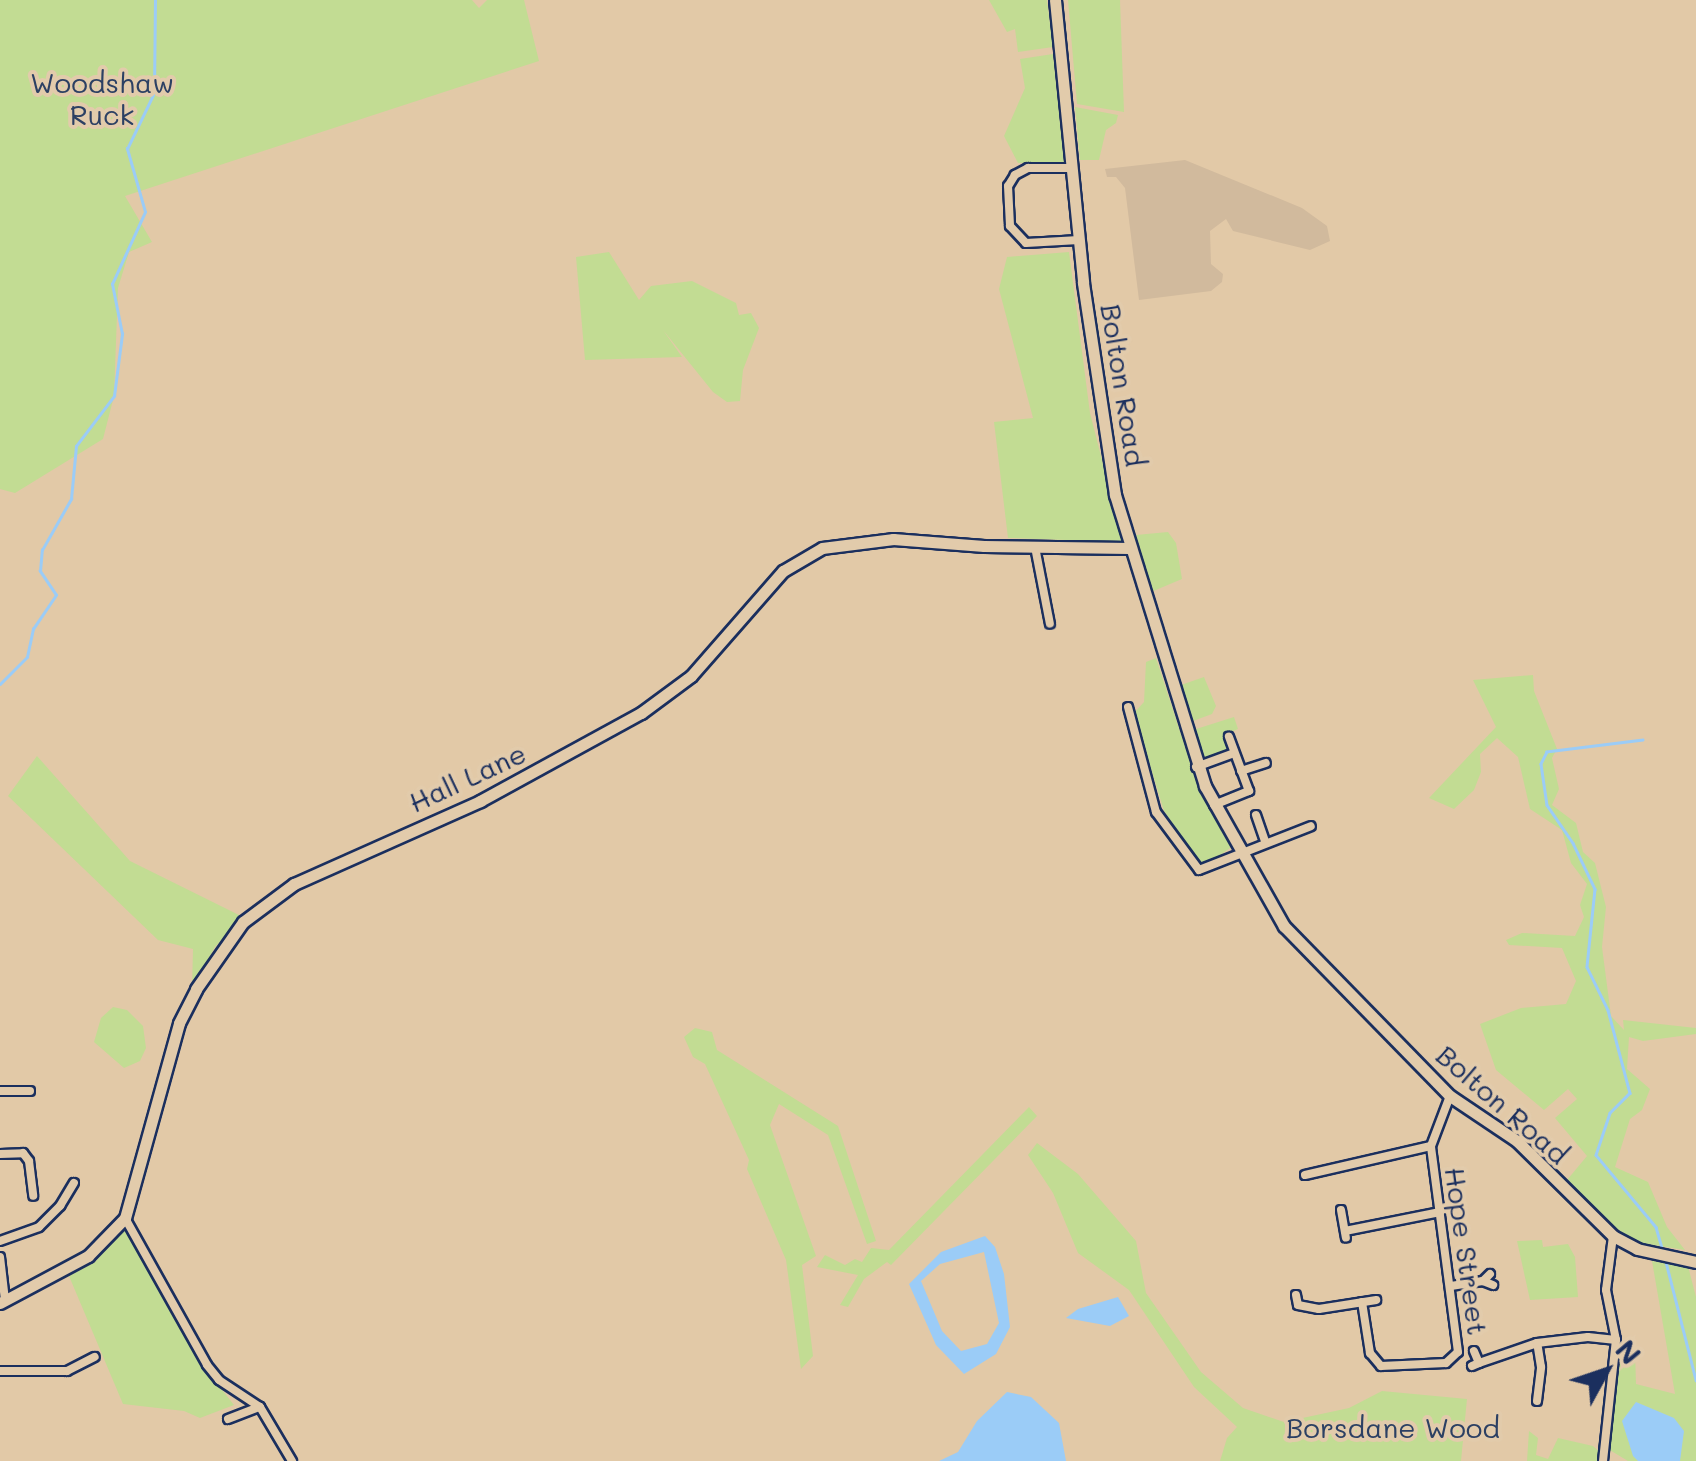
<!DOCTYPE html>
<style>
body{margin:0}
#map{position:relative;width:1696px;height:1461px;overflow:hidden;background:#e2c9a7;font-family:Mali,sans-serif}
div>[style]{position:absolute}
.built>*{inset:0;background:#d1ba9d}
.green>*{inset:0;background:#c2dc93}
.water>*{inset:0;background:#9bccf7}
.stream>*{height:2.5px;margin:-1.25px;padding:0 1.25px;transform-origin:1.25px;border-radius:1.25px;background:#9bccf7}
.roads{filter:drop-shadow(2px 0 #1b2f5e) drop-shadow(-2px 0 #1b2f5e) drop-shadow(0 2px #1b2f5e) drop-shadow(0 -2px #1b2f5e)}
.street>*{height:8px;margin:-4px;padding:0 4px;transform-origin:4px;border-radius:4px;background:#e2cbab}
.secondary>*{height:11px;margin:-5.5px;padding:0 5.5px;transform-origin:5.5px;border-radius:5.5px;background:#e2cbab}
span{translate:-50% -50%;white-space:nowrap;text-align:center;line-height:1.15;-webkit-text-stroke:8px #e2cbab;paint-order:stroke}
.park-label{font-size:28px;color:#2c4063}
.street-label{font-size:28px;color:#1b2f5e}
.north{position:absolute;left:1556px;top:1321px;width:100px;height:100px;-webkit-text-stroke:8px #e2cbab;paint-order:stroke;rotate:50deg;font-size:28px;font-weight:700;line-height:40px;text-align:center;color:#1b2f5e}
.north::after{content:'';display:block;margin:auto;width:35px;height:45px;background:#1b2f5e;clip-path:polygon(50% 0,100% 100%,50% 72%,0 100%)}
</style>
<div id="map">
<div class="built">
<i style="clip-path:polygon(1185px 160px,1302px 208px,1327px 226px,1330px 241px,1310px 250px,1233px 231px,1226px 219px,1210px 231px,1211px 264px,1223px 274px,1222px 282px,1211px 291px,1139px 300px,1125px 188px,1116px 177px,1107px 177px,1105px 169px)"></i>
</div>
<div class="green">
<i style="clip-path:polygon(0 0,472px 0,479px 8px,487px 0,524px 0,539px 61px,125px 196px,152px 242px,129px 252px,118px 288px,114px 396px,103px 439px,15px 493px,0 489px)"></i>
<i style="clip-path:polygon(989px 0,1047px 0,1053px 47px,1018px 52px,1015px 29px,1007px 32px)"></i>
<i style="clip-path:polygon(1068px 0,1120px 0,1124px 112px,1077px 104px)"></i>
<i style="clip-path:polygon(1053px 54px,1064px 162px,1018px 163px,1004px 136px,1025px 88px,1020px 59px)"></i>
<i style="clip-path:polygon(1075px 107px,1118px 115px,1116px 123px,1106px 130px,1099px 160px,1080px 160px)"></i>
<i style="clip-path:polygon(609px 252px,639px 300px,651px 286px,692px 281px,736px 303px,739px 315px,751px 313px,759px 328px,743px 370px,740px 401px,727px 402px,713px 392px,663px 330px,682px 357px,585px 360px,576px 257px)"></i>
<i style="clip-path:polygon(1069px 252px,1090px 413px,1123px 542px,1008px 538px,994px 422px,1033px 418px,999px 289px,1007px 257px)"></i>
<i style="clip-path:polygon(1168px 532px,1176px 543px,1182px 579px,1151px 592px,1136px 535px)"></i>
<i style="clip-path:polygon(1156px 658px,1192px 768px,1233px 846px,1209px 863px,1200px 863px,1164px 811px,1134px 713px,1144px 702px,1146px 662px)"></i>
<i style="clip-path:polygon(1533px 675px,1534px 691px,1557px 749px,1552px 758px,1559px 789px,1552px 805px,1576px 823px,1583px 852px,1595px 863px,1606px 907px,1602px 947px,1611px 1016px,1624px 1030px,1623px 1020px,1696px 1028px,1696px 1034px,1643px 1041px,1629px 1037px,1627px 1069px,1650px 1089px,1642px 1110px,1630px 1119px,1615px 1167px,1648px 1182px,1667px 1227px,1685px 1250px,1641px 1243px,1617px 1231px,1567px 1180px,1587px 1156px,1555px 1118px,1577px 1099px,1568px 1089px,1544px 1110px,1496px 1070px,1480px 1024px,1521px 1008px,1566px 1004px,1576px 981px,1562px 948px,1509px 945px,1506px 940px,1522px 933px,1575px 936px,1584px 917px,1580px 905px,1587px 884px,1571px 863px,1562px 830px,1530px 809px,1518px 757px,1497px 738px,1480px 754px,1481px 772px,1474px 790px,1454px 809px,1429px 798px,1496px 727px,1473px 680px)"></i>
<i style="clip-path:polygon(1204px 677px,1216px 706px,1212px 714px,1193px 721px,1181px 685px)"></i>
<i style="clip-path:polygon(1234px 717px,1238px 729px,1224px 735px,1228px 752px,1203px 760px,1193px 730px)"></i>
<i style="clip-path:polygon(37px 756px,130px 861px,243px 917px,215px 947px,192px 988px,193px 949px,158px 940px,8px 796px)"></i>
<i style="clip-path:polygon(113px 1007px,127px 1010px,143px 1026px,146px 1048px,140px 1061px,124px 1068px,94px 1042px,101px 1018px)"></i>
<i style="clip-path:polygon(695px 1028px,712px 1032px,717px 1050px,838px 1126px,876px 1241px,867px 1244px,828px 1135px,779px 1104px,770px 1125px,816px 1256px,802px 1265px,813px 1356px,801px 1369px,786px 1260px,747px 1169px,749px 1160px,705px 1064px,693px 1057px,684px 1037px)"></i>
<i style="clip-path:polygon(1029px 1107px,1037px 1116px,891px 1265px,887px 1262px,864px 1279px,848px 1307px,840px 1305px,858px 1275px,817px 1267px,825px 1255px,845px 1265px,855px 1259px,862px 1262px,871px 1248px,889px 1250px)"></i>
<i style="clip-path:polygon(1037px 1143px,1078px 1174px,1136px 1241px,1146px 1293px,1201px 1372px,1243px 1408px,1284px 1422px,1349px 1408px,1382px 1391px,1467px 1399px,1461px 1461px,1220px 1461px,1227px 1438px,1237px 1427px,1194px 1387px,1129px 1290px,1078px 1253px,1053px 1193px,1028px 1155px)"></i>
<i style="clip-path:polygon(125px 1227px,205px 1368px,234px 1405px,200px 1418px,184px 1411px,123px 1404px,69px 1276px,95px 1262px)"></i>
<i style="clip-path:polygon(1542px 1240px,1543px 1247px,1568px 1244px,1575px 1257px,1578px 1297px,1530px 1300px,1517px 1241px)"></i>
<i style="clip-path:polygon(1652px 1261px,1688px 1266px,1696px 1297px,1696px 1461px,1628px 1461px,1608px 1449px,1617px 1353px,1635px 1351px,1636px 1384px,1675px 1394px)"></i>
<i style="clip-path:polygon(1529px 1431px,1538px 1438px,1536px 1455px,1548px 1459px,1558px 1438px,1593px 1446px,1604px 1456px,1603px 1461px,1527px 1461px)"></i>
</div>
<div class="water">
<i style="clip-path:polygon(evenodd,985px 1236px,995px 1247px,1004px 1274px,1010px 1327px,996px 1354px,964px 1374px,936px 1345px,909px 1284px,941px 1252px,985px 1236px,984px 1252px,999px 1323px,987px 1344px,961px 1351px,942px 1331px,921px 1281px,940px 1264px,984px 1252px)"></i>
<i style="clip-path:polygon(1118px 1297px,1129px 1316px,1110px 1326px,1066px 1318px,1078px 1309px)"></i>
<i style="clip-path:polygon(1007px 1392px,1031px 1397px,1059px 1423px,1066px 1461px,939px 1461px,958px 1452px,977px 1421px)"></i>
<i style="clip-path:polygon(1636px 1402px,1674px 1418px,1684px 1431px,1680px 1461px,1638px 1461px,1633px 1456px,1622px 1421px)"></i>
</div>
<div class="stream">
<i style="left:0;top:684px;width:38px;rotate:-45deg"></i>
<i style="left:27px;top:657px;width:29px;rotate:-78deg"></i>
<i style="left:33px;top:629px;width:41px;rotate:-55.9deg"></i>
<i style="left:56px;top:595px;width:29px;rotate:-124deg"></i>
<i style="left:40px;top:571px;width:21px;rotate:-85deg"></i>
<i style="left:42px;top:550px;width:59px;rotate:-60.4deg"></i>
<i style="left:71px;top:499px;width:53px;rotate:-84.6deg"></i>
<i style="left:76px;top:446px;width:63px;rotate:-52.8deg"></i>
<i style="left:114px;top:396px;width:63px;rotate:-82.6deg"></i>
<i style="left:122px;top:334px;width:51px;rotate:-101.3deg"></i>
<i style="left:112px;top:284px;width:79px;rotate:-65.4deg"></i>
<i style="left:145px;top:212px;width:66px;rotate:-105.9deg"></i>
<i style="left:127px;top:149px;width:62px;rotate:-64.3deg"></i>
<i style="left:154px;top:93px;width:93px;rotate:-89.4deg"></i>
<i style="left:1643px;top:740px;width:97px;rotate:172.9deg"></i>
<i style="left:1547px;top:752px;width:13px;rotate:117deg"></i>
<i style="left:1541px;top:764px;width:41px;rotate:81.7deg"></i>
<i style="left:1547px;top:805px;width:46px;rotate:55.6deg"></i>
<i style="left:1573px;top:843px;width:51px;rotate:64.4deg"></i>
<i style="left:1595px;top:889px;width:78px;rotate:95.9deg"></i>
<i style="left:1587px;top:967px;width:48px;rotate:64deg"></i>
<i style="left:1608px;top:1010px;width:86px;rotate:75.2deg"></i>
<i style="left:1630px;top:1093px;width:28px;rotate:135deg"></i>
<i style="left:1610px;top:1113px;width:44px;rotate:108.4deg"></i>
<i style="left:1596px;top:1155px;width:94px;rotate:50.2deg"></i>
<i style="left:1656px;top:1227px;width:22px;rotate:74deg"></i>
<i style="left:1666px;top:1262px;width:122px;rotate:75.7deg"></i>
</div>
<div class="roads">
<div class="street">
<i style="left:1073px;top:168px;width:45px;rotate:180deg"></i>
<i style="left:1028px;top:168px;width:15px;rotate:152deg"></i>
<i style="left:1015px;top:175px;width:13px;rotate:122deg"></i>
<i style="left:1008px;top:186px;width:40px;rotate:87.1deg"></i>
<i style="left:1010px;top:226px;width:23px;rotate:47deg"></i>
<i style="left:1026px;top:243px;width:53px;rotate:-3.2deg"></i>
<i style="left:1035px;top:547px;width:78px;rotate:79deg"></i>
<i style="left:1128px;top:707px;width:109px;rotate:75.1deg"></i>
<i style="left:1156px;top:812px;width:72px;rotate:53.4deg"></i>
<i style="left:1199px;top:870px;width:120px;rotate:-21.4deg"></i>
<i style="left:1196px;top:767px;width:40px;rotate:-20.2deg"></i>
<i style="left:1241px;top:771px;width:26px;rotate:-18deg"></i>
<i style="left:1214px;top:805px;width:38px;rotate:-22deg"></i>
<i style="left:1249px;top:791px;width:58px;rotate:-110.3deg"></i>
<i style="left:1256px;top:815px;width:28px;rotate:71deg"></i>
<i style="left:0;top:1091px;width:30px"></i>
<i style="left:0;top:1154px;width:23px;rotate:-2deg"></i>
<i style="left:23px;top:1153px;width:10px;rotate:53deg"></i>
<i style="left:29px;top:1161px;width:35px;rotate:83deg"></i>
<i style="left:1305px;top:1175px;width:129px;rotate:-13deg"></i>
<i style="left:1341px;top:1210px;width:28px;rotate:80deg"></i>
<i style="left:125px;top:1218px;width:168px;rotate:60.8deg"></i>
<i style="left:207px;top:1365px;width:19px;rotate:51deg"></i>
<i style="left:219px;top:1380px;width:49px;rotate:33.4deg"></i>
<i style="left:260px;top:1407px;width:63px;rotate:59.3deg"></i>
<i style="left:1345px;top:1231px;width:97px;rotate:-11.3deg"></i>
<i style="left:0;top:1241px;width:41px;rotate:-19.7deg"></i>
<i style="left:39px;top:1227px;width:30px;rotate:-45deg"></i>
<i style="left:60px;top:1206px;width:27px;rotate:-59deg"></i>
<i style="left:0;top:1257px;width:43px;rotate:83.4deg"></i>
<i style="left:1490px;top:1274px;width:10px;rotate:135deg"></i>
<i style="left:1483px;top:1281px;width:11px;rotate:22deg"></i>
<i style="left:1451px;top:1286px;width:32px;rotate:-9deg"></i>
<i style="left:1296px;top:1295px;width:10px;rotate:79deg"></i>
<i style="left:1298px;top:1305px;width:21px;rotate:11deg"></i>
<i style="left:1319px;top:1309px;width:58px;rotate:-9deg"></i>
<i style="left:1362px;top:1302px;width:52px;rotate:81.1deg"></i>
<i style="left:1370px;top:1353px;width:17px;rotate:50deg"></i>
<i style="left:1381px;top:1366px;width:65px;rotate:-2.6deg"></i>
<i style="left:1446px;top:1363px;width:16px;rotate:-43deg"></i>
<i style="left:1458px;top:1352px;width:208px;rotate:-97.5deg"></i>
<i style="left:1431px;top:1146px;width:53px;rotate:-69.2deg"></i>
<i style="left:1479px;top:1363px;width:61px;rotate:-19deg"></i>
<i style="left:1537px;top:1343px;width:51px;rotate:-6.7deg"></i>
<i style="left:1588px;top:1337px;width:28px;rotate:6deg"></i>
<i style="left:1472px;top:1366px;width:8px;rotate:-23deg"></i>
<i style="left:1479px;top:1363px;width:13px;rotate:-113deg"></i>
<i style="left:0;top:1371px;width:67px"></i>
<i style="left:67px;top:1371px;width:31px;rotate:-27deg"></i>
<i style="left:1537px;top:1401px;width:34px;rotate:-83deg"></i>
<i style="left:1541px;top:1367px;width:24px;rotate:-99deg"></i>
<i style="left:228px;top:1419px;width:34px;rotate:-21deg"></i>
<i style="left:1603px;top:1461px;width:122px;rotate:-83.9deg"></i>
<i style="left:1616px;top:1340px;width:51px;rotate:-101.3deg"></i>
<i style="left:1606px;top:1290px;width:54px;rotate:-82.6deg"></i>
</div>
<div class="secondary">
<i style="left:1055px;top:0;width:284px;rotate:84.3deg"></i>
<i style="left:1083px;top:283px;width:214px;rotate:81.4deg"></i>
<i style="left:1115px;top:495px;width:305px;rotate:72.8deg"></i>
<i style="left:1205px;top:786px;width:161px;rotate:60.6deg"></i>
<i style="left:1284px;top:926px;width:238px;rotate:45.7deg"></i>
<i style="left:1450px;top:1096px;width:81px;rotate:33.9deg"></i>
<i style="left:1517px;top:1141px;width:135px;rotate:44.7deg"></i>
<i style="left:1613px;top:1236px;width:27px;rotate:28deg"></i>
<i style="left:1637px;top:1249px;width:60px;rotate:12.4deg"></i>
<i style="left:0;top:1303px;width:100px;rotate:-28.1deg"></i>
<i style="left:88px;top:1256px;width:53px;rotate:-45.8deg"></i>
<i style="left:125px;top:1218px;width:202px;rotate:-74.5deg"></i>
<i style="left:179px;top:1023px;width:38px;rotate:-63deg"></i>
<i style="left:196px;top:989px;width:82px;rotate:-55deg"></i>
<i style="left:243px;top:922px;width:64px;rotate:-36.7deg"></i>
<i style="left:294px;top:884px;width:204px;rotate:-24deg"></i>
<i style="left:480px;top:801px;width:183px;rotate:-28.7deg"></i>
<i style="left:641px;top:713px;width:62px;rotate:-36.5deg"></i>
<i style="left:691px;top:676px;width:140px;rotate:-48.8deg"></i>
<i style="left:783px;top:571px;width:45px;rotate:-30.5deg"></i>
<i style="left:822px;top:548px;width:72px;rotate:-7.2deg"></i>
<i style="left:893px;top:539px;width:91px;rotate:4.4deg"></i>
<i style="left:984px;top:546px;width:145px;rotate:0.8deg"></i>
</div>
</div>
<div class="park-label">
<span style="left:102px;top:98px">Woodshaw<br>Ruck</span>
<span style="left:1393px;top:1427px">Borsdane Wood</span>
</div>
<div class="street-label">
<span style="left:1124px;top:385px;rotate:81deg">Bolton Road</span>
<span style="left:467px;top:777px;rotate:-25deg">Hall Lane</span>
<span style="left:1503px;top:1104px;rotate:41deg">Bolton Road</span>
<span style="left:1467px;top:1251px;rotate:82deg">Hope Street</span>
</div>
<div class="north">N</div>
</div>
